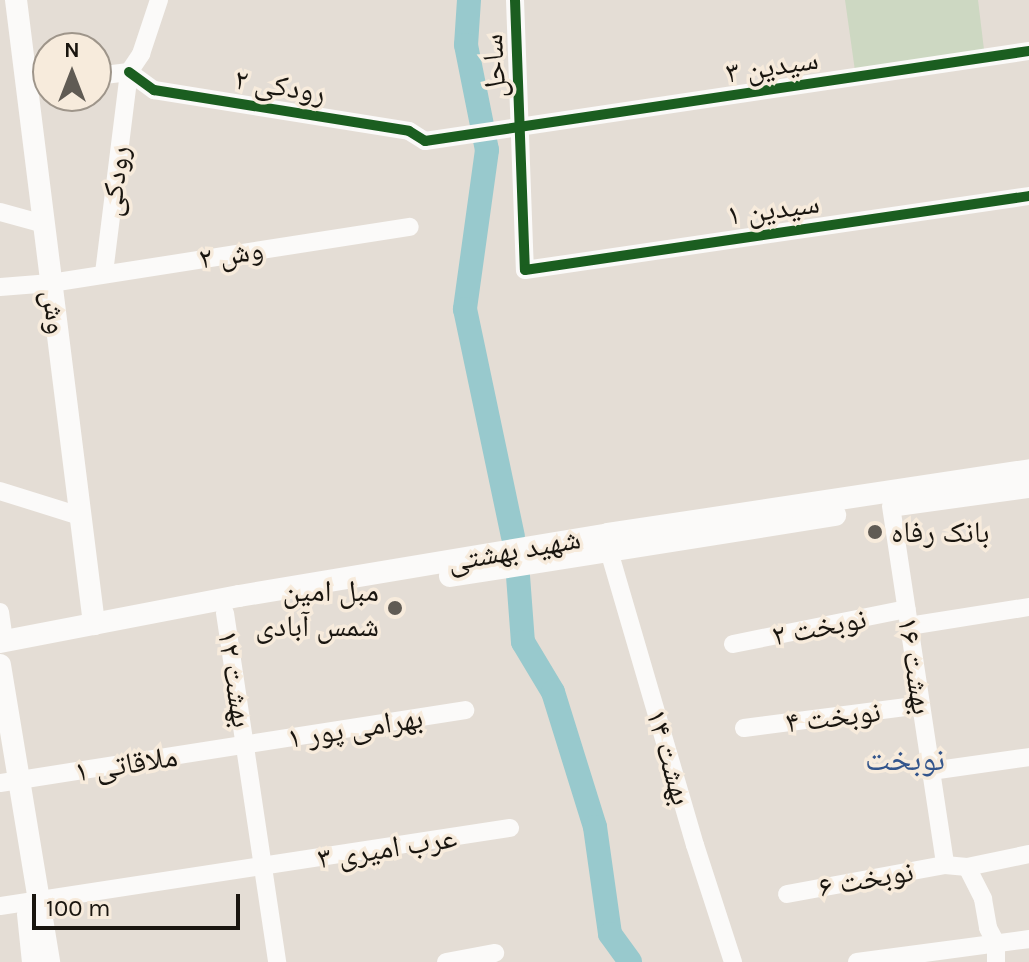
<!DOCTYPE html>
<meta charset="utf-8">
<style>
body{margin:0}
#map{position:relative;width:1029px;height:962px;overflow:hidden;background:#e4ddd5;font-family:Karla,"Noto Naskh Arabic",sans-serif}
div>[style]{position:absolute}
.green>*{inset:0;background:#cdd8c2}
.river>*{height:24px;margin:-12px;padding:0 12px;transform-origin:12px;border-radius:12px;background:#98c9cd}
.minor>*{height:18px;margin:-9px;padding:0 9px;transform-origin:9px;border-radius:9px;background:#fbfaf9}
.major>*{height:22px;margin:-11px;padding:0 11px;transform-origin:11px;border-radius:11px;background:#fbfaf9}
.cycleway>*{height:10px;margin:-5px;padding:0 5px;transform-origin:5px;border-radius:5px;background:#1b5e20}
.dots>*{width:22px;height:22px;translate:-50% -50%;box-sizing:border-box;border:4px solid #f7ebdc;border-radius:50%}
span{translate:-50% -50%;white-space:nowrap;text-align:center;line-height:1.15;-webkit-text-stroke:7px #f7ebdc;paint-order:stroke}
.street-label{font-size:30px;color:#19150f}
.poi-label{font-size:30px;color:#19150f}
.left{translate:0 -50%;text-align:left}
.right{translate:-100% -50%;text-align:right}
.neighbourhood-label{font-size:32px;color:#33558c}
.north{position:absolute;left:32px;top:32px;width:80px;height:80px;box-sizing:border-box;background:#f7ebdc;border:2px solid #9e958a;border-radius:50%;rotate:0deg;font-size:22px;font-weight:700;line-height:32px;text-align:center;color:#19150f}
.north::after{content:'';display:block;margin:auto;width:28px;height:36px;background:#605b54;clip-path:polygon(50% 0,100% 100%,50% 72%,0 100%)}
.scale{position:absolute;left:32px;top:894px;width:208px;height:36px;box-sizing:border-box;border:4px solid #19150f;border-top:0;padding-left:10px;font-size:24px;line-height:28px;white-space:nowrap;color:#19150f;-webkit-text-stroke:6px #f7ebdc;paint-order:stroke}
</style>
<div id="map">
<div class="green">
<i style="clip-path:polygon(845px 0,978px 0,985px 58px,856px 78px)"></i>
</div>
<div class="river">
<i style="left:469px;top:0;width:45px;rotate:93.8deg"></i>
<i style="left:466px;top:45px;width:107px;rotate:78.7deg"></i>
<i style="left:487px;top:150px;width:161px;rotate:97.9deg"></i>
<i style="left:465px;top:309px;width:232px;rotate:78.1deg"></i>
<i style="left:518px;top:576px;width:66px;rotate:85.7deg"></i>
<i style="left:523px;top:642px;width:58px;rotate:59deg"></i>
<i style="left:553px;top:692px;width:141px;rotate:72.7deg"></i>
<i style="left:595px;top:827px;width:108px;rotate:82deg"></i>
<i style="left:610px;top:934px;width:34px;rotate:54deg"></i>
</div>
<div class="minor">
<i style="left:515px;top:0;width:270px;rotate:87.9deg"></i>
<i style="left:525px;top:270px;width:509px;rotate:-8.35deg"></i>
<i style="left:129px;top:72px;width:31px;rotate:36deg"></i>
<i style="left:154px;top:90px;width:258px;rotate:9.1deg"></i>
<i style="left:409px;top:131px;width:19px;rotate:32deg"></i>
<i style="left:425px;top:141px;width:611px;rotate:-8.48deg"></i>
<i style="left:96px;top:76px;width:33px;rotate:-7deg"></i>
<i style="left:27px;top:84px;width:21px;rotate:-8deg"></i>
<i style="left:0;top:212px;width:46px;rotate:15.3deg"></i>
<i style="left:104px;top:273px;width:203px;rotate:-82.9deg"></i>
<i style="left:129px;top:72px;width:22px;rotate:-56deg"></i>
<i style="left:141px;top:54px;width:57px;rotate:-71.6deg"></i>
<i style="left:0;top:287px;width:51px;rotate:-4.5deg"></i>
<i style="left:51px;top:283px;width:363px;rotate:-8.9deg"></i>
<i style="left:0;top:491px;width:84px;rotate:17.4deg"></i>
<i style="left:891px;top:506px;width:363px;rotate:81.4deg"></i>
<i style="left:609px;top:551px;width:306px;rotate:73.7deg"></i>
<i style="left:695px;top:845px;width:123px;rotate:72deg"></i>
<i style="left:0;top:612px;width:29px;rotate:82deg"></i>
<i style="left:225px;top:613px;width:353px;rotate:81.5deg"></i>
<i style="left:909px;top:626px;width:121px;rotate:-9deg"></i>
<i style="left:733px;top:644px;width:177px;rotate:-11.4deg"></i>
<i style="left:744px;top:728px;width:178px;rotate:-7.4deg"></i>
<i style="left:931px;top:771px;width:99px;rotate:-8.1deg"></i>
<i style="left:0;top:783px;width:471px;rotate:-8.9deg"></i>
<i style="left:967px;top:867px;width:63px;rotate:-11.8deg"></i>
<i style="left:787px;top:894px;width:161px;rotate:-10.4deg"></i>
<i style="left:945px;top:865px;width:22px;rotate:5deg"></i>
<i style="left:967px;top:867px;width:36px;rotate:63deg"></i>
<i style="left:983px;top:899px;width:29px;rotate:80deg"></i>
<i style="left:988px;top:928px;width:17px;rotate:62deg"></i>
<i style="left:996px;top:943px;width:19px;rotate:90deg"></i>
<i style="left:0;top:906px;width:516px;rotate:-8.7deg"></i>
<i style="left:446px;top:962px;width:50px;rotate:-10.4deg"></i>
<i style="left:857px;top:962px;width:174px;rotate:-7.6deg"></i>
</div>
<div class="major">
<i style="left:16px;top:0;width:629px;rotate:82.87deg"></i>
<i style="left:897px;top:505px;width:133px;rotate:-7.8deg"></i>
<i style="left:450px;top:576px;width:390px;rotate:-9deg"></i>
<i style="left:0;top:642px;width:243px;rotate:-10.9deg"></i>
<i style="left:239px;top:596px;width:374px;rotate:-9.5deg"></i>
<i style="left:608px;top:534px;width:426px;rotate:-8.6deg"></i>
<i style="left:0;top:665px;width:301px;rotate:80.6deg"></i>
<i style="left:28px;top:914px;width:48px;rotate:84.1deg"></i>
</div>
<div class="cycleway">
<i style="left:515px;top:0;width:270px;rotate:87.9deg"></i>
<i style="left:525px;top:270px;width:509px;rotate:-8.35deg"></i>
<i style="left:129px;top:72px;width:31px;rotate:36deg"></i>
<i style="left:154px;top:90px;width:258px;rotate:9.1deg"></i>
<i style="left:409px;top:131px;width:19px;rotate:32deg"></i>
<i style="left:425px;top:141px;width:611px;rotate:-8.48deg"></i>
</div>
<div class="dots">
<i style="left:875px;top:532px;background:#605b54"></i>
<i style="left:395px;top:608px;background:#605b54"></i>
</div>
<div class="street-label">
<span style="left:494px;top:66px;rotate:-93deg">ساحل</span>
<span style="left:772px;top:66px;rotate:-9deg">سیدین ۳</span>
<span style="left:280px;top:86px;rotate:9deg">رودکی ۲</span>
<span style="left:115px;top:181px;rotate:-83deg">رودکی</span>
<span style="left:773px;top:209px;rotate:-8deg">سیدین ۱</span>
<span style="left:231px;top:254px;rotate:-9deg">وش ۲</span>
<span style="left:55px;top:312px;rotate:83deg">وش</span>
<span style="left:514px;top:550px;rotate:-10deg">شهید بهشتی</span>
<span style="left:819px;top:627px;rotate:-11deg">۲ نوبخت</span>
<span style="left:915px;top:666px;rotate:81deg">۱۶ بهشت</span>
<span style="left:235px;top:679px;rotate:81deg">۱۲ بهشت</span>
<span style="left:833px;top:717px;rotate:-7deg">۴ نوبخت</span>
<span style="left:355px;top:728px;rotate:-9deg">۱ بهرامی پور</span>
<span style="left:669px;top:757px;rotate:74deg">بهشت ۱۴</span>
<span style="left:126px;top:764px;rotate:-9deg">ملاقاتی ۱</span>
<span style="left:387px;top:848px;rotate:-9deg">۳ عرب امیری</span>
<span style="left:866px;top:879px;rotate:-10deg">نوبخت ۶</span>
</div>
<div class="poi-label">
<span class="left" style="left:891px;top:532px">بانک رفاه</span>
<span class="right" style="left:379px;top:608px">مبل امین<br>شمس آبادی</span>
</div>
<div class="neighbourhood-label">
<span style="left:905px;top:760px">نوبخت</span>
</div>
<div class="north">N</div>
<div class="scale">100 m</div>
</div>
